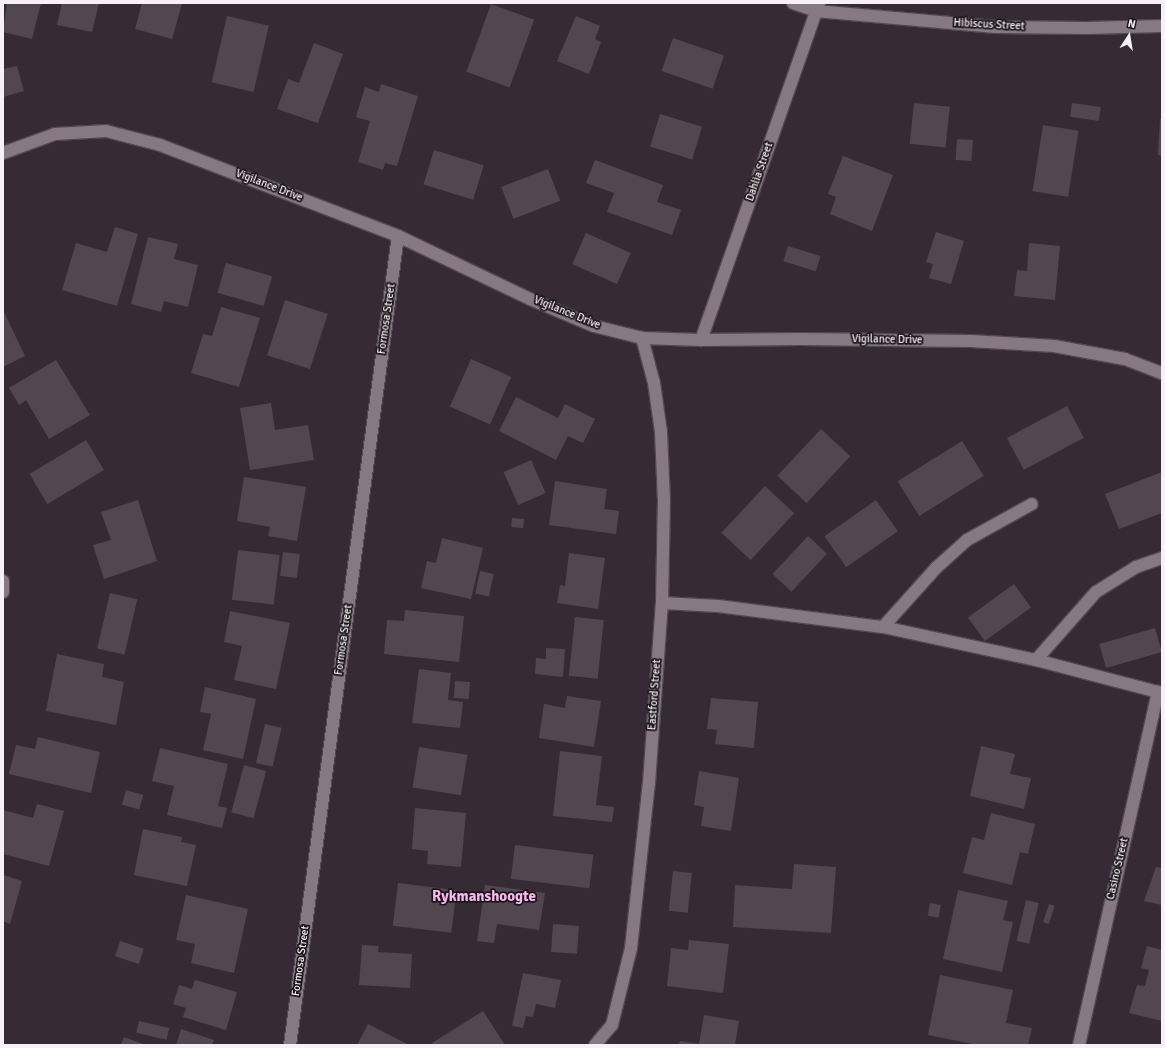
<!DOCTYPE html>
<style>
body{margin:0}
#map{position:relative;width:1165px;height:1048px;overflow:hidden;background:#362b34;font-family:Signika,sans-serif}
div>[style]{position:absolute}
.building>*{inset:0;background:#524650;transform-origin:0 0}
.roads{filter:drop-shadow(1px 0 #524851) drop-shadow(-1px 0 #524851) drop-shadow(0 1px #524851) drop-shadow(0 -1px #524851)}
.minor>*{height:12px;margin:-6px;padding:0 6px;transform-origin:6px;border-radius:6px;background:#877984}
span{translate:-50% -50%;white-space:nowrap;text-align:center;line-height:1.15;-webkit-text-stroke:3.5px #1b151a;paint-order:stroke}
.street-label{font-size:11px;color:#f8f0f7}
.district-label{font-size:15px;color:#f7b8ee;font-weight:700}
.frame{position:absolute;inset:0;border:4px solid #f8f0f7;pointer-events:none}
.north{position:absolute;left:1109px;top:16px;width:40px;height:40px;-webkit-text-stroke:3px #1b151a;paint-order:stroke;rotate:12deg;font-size:11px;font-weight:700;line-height:16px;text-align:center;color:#f8f0f7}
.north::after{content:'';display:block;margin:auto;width:14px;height:18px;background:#f8f0f7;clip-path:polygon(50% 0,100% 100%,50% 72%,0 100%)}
</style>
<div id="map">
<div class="building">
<i style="clip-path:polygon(7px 3px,41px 3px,32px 39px,3px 32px)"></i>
<i style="clip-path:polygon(62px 3px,99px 3px,92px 32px,57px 25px)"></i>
<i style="clip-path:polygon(142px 3px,182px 4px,172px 39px,135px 29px)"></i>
<i style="left:491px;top:4px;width:46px;height:72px;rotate:20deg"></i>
<i style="left:227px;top:16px;width:43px;height:68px;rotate:13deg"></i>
<i style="clip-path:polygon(576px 16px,600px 26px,595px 39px,601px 42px,589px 74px,557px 61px)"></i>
<i style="left:673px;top:38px;width:54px;height:35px;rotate:19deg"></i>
<i style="clip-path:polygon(314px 43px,343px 54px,318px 123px,277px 109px,288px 79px,299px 83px)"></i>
<i style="clip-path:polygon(17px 66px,24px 91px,3px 97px,3px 69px)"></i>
<i style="clip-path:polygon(381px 84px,418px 96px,397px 166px,385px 163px,383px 170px,358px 162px,370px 121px,356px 117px,365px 87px,379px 92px)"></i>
<i style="left:914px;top:103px;width:36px;height:41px;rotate:6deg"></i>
<i style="left:1072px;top:103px;width:29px;height:14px;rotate:8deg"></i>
<i style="left:660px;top:114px;width:44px;height:34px;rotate:17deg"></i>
<i style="clip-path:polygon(1160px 119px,1162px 119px,1162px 156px,1158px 155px)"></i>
<i style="left:1043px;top:125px;width:36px;height:67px;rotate:9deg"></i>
<i style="left:957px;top:139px;width:16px;height:21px;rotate:4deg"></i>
<i style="left:434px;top:150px;width:52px;height:36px;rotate:17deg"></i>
<i style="clip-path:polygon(843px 156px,893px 175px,872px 231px,830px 214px,836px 197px,828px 194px)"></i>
<i style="clip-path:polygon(595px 160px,663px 185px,657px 202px,681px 210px,672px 235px,607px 212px,614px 193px,586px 183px)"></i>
<i style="left:548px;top:169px;width:34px;height:50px;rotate:69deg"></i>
<i style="clip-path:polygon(115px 227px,138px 234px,117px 306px,62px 290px,76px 243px,107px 252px)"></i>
<i style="clip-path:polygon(936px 232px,964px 241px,951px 284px,929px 278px,933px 264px,926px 262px)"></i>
<i style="left:586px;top:233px;width:49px;height:34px;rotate:24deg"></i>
<i style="clip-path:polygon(148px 237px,178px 244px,174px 259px,198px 265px,188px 307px,164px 301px,161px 312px,131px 304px)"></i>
<i style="clip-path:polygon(1029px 243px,1060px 246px,1055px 300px,1014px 296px,1017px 270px,1027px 271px)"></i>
<i style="left:788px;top:246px;width:34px;height:16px;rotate:17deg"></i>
<i style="left:226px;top:263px;width:48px;height:31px;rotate:16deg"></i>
<i style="left:285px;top:300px;width:45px;height:58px;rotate:18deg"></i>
<i style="clip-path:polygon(221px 307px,260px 318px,239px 387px,191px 373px,203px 334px,212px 336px)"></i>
<i style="clip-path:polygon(3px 310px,25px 356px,3px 367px)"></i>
<i style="left:471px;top:359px;width:44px;height:52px;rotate:24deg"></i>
<i style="clip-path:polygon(56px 360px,90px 415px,49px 439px,26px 400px,19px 405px,9px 388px)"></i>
<i style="clip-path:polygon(516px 397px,558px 418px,565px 404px,595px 419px,583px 443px,568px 436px,556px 460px,499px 431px)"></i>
<i style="clip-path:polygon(271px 403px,275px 430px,308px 425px,314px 460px,250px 470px,240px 408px)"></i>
<i style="left:1067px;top:406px;width:36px;height:68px;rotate:62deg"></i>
<i style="left:821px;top:429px;width:40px;height:64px;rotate:43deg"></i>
<i style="left:86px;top:440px;width:35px;height:66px;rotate:59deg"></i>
<i style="left:962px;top:441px;width:41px;height:76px;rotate:58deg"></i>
<i style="left:531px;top:460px;width:36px;height:30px;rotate:66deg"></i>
<i style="clip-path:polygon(1162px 472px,1162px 513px,1119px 529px,1105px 494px)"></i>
<i style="clip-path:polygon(244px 477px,306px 487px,297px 541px,268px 536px,270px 527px,237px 521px)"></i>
<i style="clip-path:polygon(555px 481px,607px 489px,604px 509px,619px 511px,616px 534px,549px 525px)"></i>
<i style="left:765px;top:486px;width:40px;height:64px;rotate:43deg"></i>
<i style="clip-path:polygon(138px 500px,157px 561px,104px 579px,93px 545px,111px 540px,101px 512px)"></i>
<i style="left:876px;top:500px;width:38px;height:63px;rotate:55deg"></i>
<i style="left:512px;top:518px;width:12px;height:9px;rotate:5deg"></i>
<i style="left:808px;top:536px;width:26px;height:52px;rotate:43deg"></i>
<i style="clip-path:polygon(442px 538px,483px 548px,471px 599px,421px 588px,427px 561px,436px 563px)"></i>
<i style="left:238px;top:550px;width:42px;height:50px;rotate:7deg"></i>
<i style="left:283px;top:552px;width:17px;height:24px;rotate:7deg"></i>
<i style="clip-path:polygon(569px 553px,605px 558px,598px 609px,557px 603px,560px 585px,565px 586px)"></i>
<i style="left:480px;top:571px;width:14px;height:23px;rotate:12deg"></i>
<i style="left:1014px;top:584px;width:29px;height:57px;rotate:54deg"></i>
<i style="left:110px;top:593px;width:28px;height:57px;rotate:13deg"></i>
<i style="clip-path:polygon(405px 610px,464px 616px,459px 662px,384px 654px,387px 620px,404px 621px)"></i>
<i style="clip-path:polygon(230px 611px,290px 623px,276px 689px,234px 680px,242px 646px,224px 642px)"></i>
<i style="left:575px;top:617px;width:29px;height:59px;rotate:6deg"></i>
<i style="left:1155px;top:628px;width:25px;height:58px;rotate:74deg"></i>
<i style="clip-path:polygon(546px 648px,565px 649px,563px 677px,535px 674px,536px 658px,546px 659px)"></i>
<i style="clip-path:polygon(57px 654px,104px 664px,102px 677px,124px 682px,116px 725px,46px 711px)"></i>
<i style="clip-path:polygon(419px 669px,451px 673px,448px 700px,463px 702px,460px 728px,412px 723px)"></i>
<i style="left:455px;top:681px;width:15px;height:17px;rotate:4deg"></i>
<i style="clip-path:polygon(205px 687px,256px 699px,243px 759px,203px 750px,211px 714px,200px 712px)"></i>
<i style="clip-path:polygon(567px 696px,601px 701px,594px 747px,539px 738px,544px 704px,565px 708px)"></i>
<i style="clip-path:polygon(711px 698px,758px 702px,754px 748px,715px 744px,717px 730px,707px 729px)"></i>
<i style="left:265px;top:724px;width:17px;height:40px;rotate:13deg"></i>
<i style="clip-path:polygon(38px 737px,100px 752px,91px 793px,9px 774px,16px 745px,35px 749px)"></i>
<i style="clip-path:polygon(981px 746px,1015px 754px,1010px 774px,1031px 778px,1024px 809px,970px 796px)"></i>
<i style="left:419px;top:747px;width:49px;height:41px;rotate:9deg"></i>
<i style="clip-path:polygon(160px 748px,228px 764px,218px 806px,227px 808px,222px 828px,167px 815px,174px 786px,152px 781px)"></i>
<i style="clip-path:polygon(560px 751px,602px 756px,596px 805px,614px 807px,612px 822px,553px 816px)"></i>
<i style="left:244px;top:765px;width:23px;height:49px;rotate:15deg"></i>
<i style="clip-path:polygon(699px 771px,739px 778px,731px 831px,701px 826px,704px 807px,694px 805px)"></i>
<i style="left:126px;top:790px;width:18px;height:15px;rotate:16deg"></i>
<i style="clip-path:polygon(37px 804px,64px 811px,49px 866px,3px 854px,3px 810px,33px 818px)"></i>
<i style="clip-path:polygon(415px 808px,466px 813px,461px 867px,427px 864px,428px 851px,412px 849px)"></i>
<i style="clip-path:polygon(991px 813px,1035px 824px,1028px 854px,1020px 852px,1012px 885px,963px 873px,972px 837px,984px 840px)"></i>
<i style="clip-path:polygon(143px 829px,182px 837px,181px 842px,196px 845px,187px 886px,134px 875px)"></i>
<i style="left:515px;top:845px;width:79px;height:34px;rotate:7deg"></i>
<i style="clip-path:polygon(794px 864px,836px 867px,831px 933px,733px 927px,735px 885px,792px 889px)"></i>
<i style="clip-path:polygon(1156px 867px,1162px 868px,1162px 905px,1144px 901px)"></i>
<i style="left:673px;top:871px;width:19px;height:40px;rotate:6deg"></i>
<i style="clip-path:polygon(3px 875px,22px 881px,10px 924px,3px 921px)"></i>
<i style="left:398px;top:883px;width:59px;height:43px;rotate:7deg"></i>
<i style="clip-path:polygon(485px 885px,545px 893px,539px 930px,497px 924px,494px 943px,477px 941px)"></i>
<i style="clip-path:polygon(958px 890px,1008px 901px,1003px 920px,1013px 922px,1002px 972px,943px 959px)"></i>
<i style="clip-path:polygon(186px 895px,248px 909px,234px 973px,191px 963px,195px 944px,176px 940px)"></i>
<i style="left:1026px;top:900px;width:13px;height:42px;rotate:13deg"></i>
<i style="left:930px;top:903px;width:11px;height:13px;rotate:10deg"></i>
<i style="left:1049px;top:904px;width:6px;height:19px;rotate:18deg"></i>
<i style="left:553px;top:924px;width:26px;height:28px;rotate:4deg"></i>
<i style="clip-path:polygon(689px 940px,729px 944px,723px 993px,667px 986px,671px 948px,688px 950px)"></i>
<i style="left:120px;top:941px;width:25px;height:16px;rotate:18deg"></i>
<i style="clip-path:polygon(362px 945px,379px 946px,378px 952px,412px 954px,410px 988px,359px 985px)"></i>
<i style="clip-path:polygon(1147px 946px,1162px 950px,1162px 1021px,1129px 1013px,1137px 985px,1145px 986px,1149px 970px,1141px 968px)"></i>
<i style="clip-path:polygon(523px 973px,561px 980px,555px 1008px,536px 1004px,533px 1017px,526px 1016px,523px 1028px,512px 1026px)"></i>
<i style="clip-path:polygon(940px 975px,1013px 990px,1006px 1023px,1032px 1028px,1028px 1045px,978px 1045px,928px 1035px)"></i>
<i style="clip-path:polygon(195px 980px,237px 992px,226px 1030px,183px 1017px,186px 1008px,173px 1004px,179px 985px,192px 989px)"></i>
<i style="clip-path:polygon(483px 1011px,505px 1045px,434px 1045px,432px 1043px)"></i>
<i style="clip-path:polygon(704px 1015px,739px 1021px,735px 1045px,679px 1045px,680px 1041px,699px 1044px)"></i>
<i style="left:139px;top:1021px;width:31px;height:12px;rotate:13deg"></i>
<i style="clip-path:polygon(368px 1024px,409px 1045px,357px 1045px)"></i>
<i style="clip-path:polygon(181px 1029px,214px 1040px,212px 1045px,176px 1045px)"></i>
<i style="clip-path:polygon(124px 1037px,146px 1045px,121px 1045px)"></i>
</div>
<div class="roads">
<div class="minor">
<i style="left:793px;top:3px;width:24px;rotate:19deg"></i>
<i style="left:816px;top:11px;width:180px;rotate:5.1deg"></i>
<i style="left:995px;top:27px;width:92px;rotate:0.6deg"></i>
<i style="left:1087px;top:28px;width:75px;rotate:-1.5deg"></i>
<i style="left:3px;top:153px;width:55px;rotate:-20.1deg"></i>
<i style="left:55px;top:134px;width:51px;rotate:-3.4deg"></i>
<i style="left:106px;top:131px;width:56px;rotate:14.5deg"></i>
<i style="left:160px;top:145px;width:255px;rotate:20.9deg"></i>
<i style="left:398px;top:236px;width:146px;rotate:25.5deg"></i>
<i style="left:530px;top:299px;width:69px;rotate:22.9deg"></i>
<i style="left:594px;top:326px;width:49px;rotate:14deg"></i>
<i style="left:642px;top:338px;width:59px;rotate:1.9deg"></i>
<i style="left:701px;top:340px;width:99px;rotate:-0.6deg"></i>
<i style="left:800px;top:339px;width:171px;rotate:0.7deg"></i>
<i style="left:971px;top:341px;width:83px;rotate:3.4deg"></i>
<i style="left:1054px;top:346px;width:72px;rotate:10.4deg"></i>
<i style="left:1125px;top:359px;width:40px;rotate:21deg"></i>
<i style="left:701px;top:340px;width:357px;rotate:-70.7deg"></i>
<i style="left:3px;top:581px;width:11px;rotate:90deg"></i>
<i style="left:662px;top:603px;width:56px;rotate:3.1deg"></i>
<i style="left:718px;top:606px;width:166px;rotate:7.3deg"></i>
<i style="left:883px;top:627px;width:157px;rotate:12.2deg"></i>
<i style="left:1036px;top:660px;width:130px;rotate:14.7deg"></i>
<i style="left:883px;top:627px;width:79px;rotate:-48.1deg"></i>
<i style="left:936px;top:568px;width:42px;rotate:-42.1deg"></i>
<i style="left:967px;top:540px;width:74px;rotate:-29deg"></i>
<i style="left:1036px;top:660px;width:91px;rotate:-48.6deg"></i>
<i style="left:1096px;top:592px;width:47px;rotate:-32deg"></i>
<i style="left:1136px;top:567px;width:28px;rotate:-19deg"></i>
<i style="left:290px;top:1045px;width:816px;rotate:-82.4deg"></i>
<i style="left:595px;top:1045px;width:26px;rotate:-50deg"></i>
<i style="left:612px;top:1025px;width:79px;rotate:-76.1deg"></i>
<i style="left:631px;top:948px;width:166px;rotate:-83.8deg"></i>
<i style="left:649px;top:783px;width:180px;rotate:-85.9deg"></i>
<i style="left:662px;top:603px;width:102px;rotate:-88.9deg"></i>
<i style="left:664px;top:501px;width:69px;rotate:-92.5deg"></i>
<i style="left:661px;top:432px;width:49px;rotate:-98.1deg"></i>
<i style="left:654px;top:383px;width:47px;rotate:-104.9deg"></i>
<i style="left:1079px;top:1045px;width:362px;rotate:-77.4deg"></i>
</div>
</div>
<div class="street-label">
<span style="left:989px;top:25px;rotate:3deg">Hibiscus Street</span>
<span style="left:760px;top:172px;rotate:-71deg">Dahlia Street</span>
<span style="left:269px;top:186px;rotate:21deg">Vigilance Drive</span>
<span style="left:567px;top:313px;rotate:22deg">Vigilance Drive</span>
<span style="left:387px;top:319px;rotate:-82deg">Formosa Street</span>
<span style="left:887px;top:340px;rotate:1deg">Vigilance Drive</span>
<span style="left:344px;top:640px;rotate:-82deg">Formosa Street</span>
<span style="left:655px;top:695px;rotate:-86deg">Eastford Street</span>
<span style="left:1118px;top:869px;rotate:-77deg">Casino Street</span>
<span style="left:301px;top:961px;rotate:-82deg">Formosa Street</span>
</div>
<div class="district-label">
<span style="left:484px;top:897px">Rykmanshoogte</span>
</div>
<div class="frame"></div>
<div class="north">N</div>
</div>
